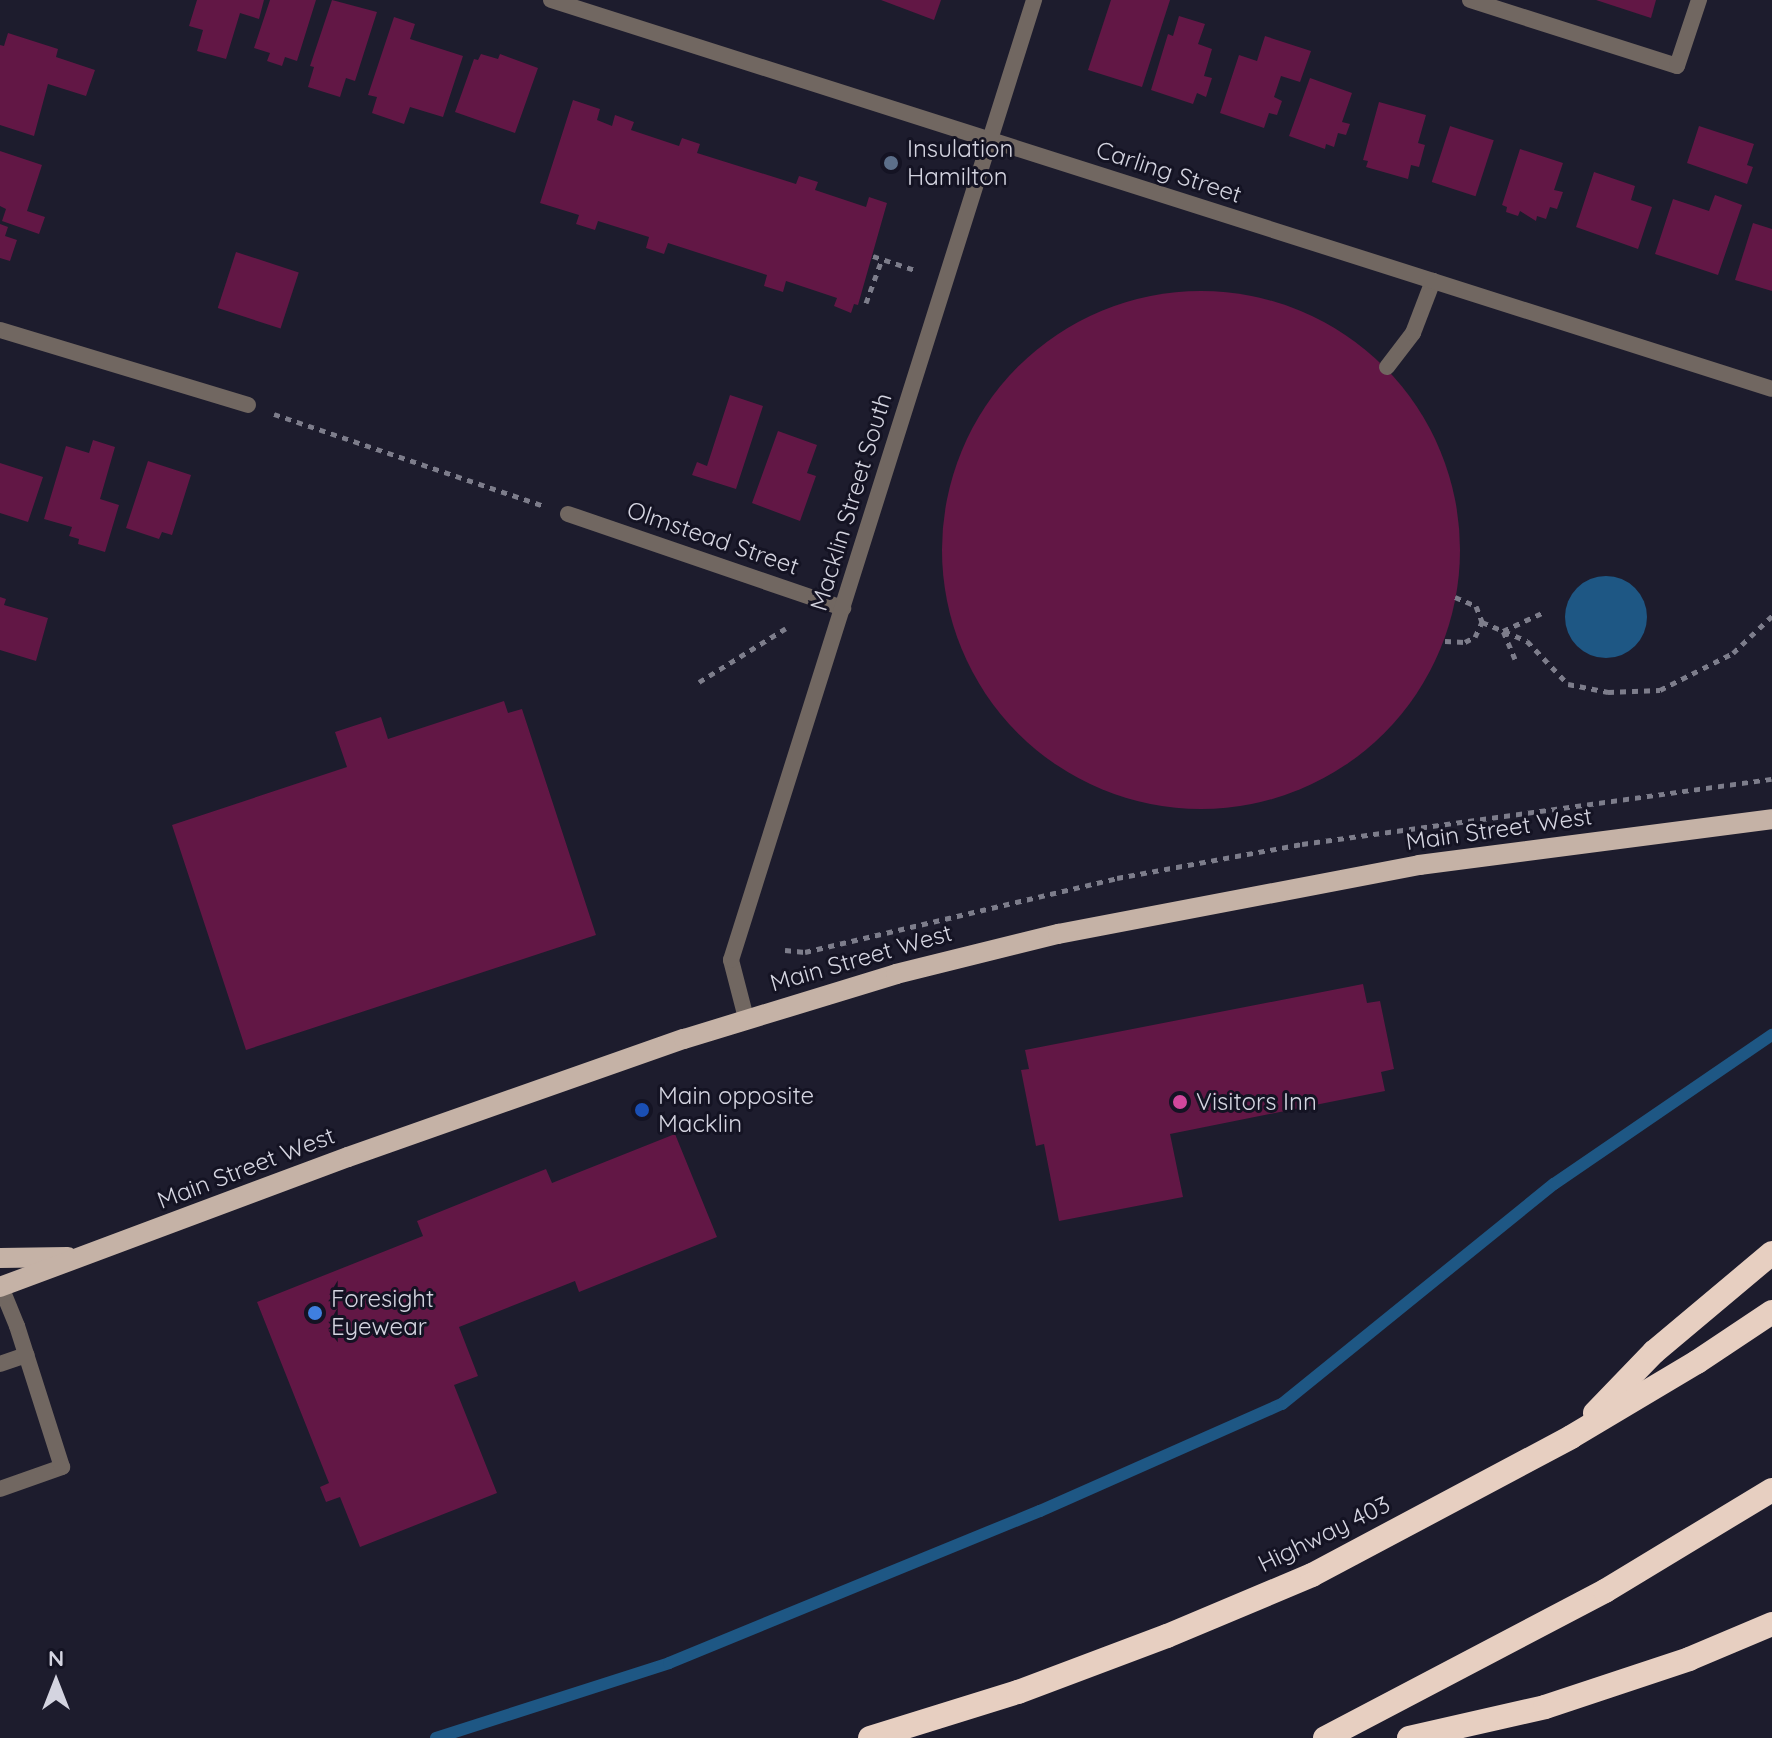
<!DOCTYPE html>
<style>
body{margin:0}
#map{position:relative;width:1772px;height:1738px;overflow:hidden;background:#1d1c2d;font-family:Quicksand,sans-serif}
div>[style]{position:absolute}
.water>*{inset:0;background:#1e5784}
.round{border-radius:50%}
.stream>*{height:12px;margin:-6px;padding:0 6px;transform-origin:6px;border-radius:6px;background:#1e5784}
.building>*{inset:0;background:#621745;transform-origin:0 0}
.path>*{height:5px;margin-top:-2.5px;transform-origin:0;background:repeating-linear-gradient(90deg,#7d7d8b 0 6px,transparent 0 12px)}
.service>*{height:16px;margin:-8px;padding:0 8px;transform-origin:8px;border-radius:8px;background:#716761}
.minor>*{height:16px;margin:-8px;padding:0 8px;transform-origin:8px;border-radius:8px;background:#716761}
.tertiary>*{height:16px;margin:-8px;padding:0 8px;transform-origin:8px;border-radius:8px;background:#716761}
.primary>*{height:20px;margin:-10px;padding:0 10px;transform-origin:10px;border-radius:10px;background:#c5b2a6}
.motorway>*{height:24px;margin:-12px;padding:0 12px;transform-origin:12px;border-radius:12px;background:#e7cfc1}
.dots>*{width:22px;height:22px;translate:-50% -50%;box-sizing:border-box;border:4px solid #141323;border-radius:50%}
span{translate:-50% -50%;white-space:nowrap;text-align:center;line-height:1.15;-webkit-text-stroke:6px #141323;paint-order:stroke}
.poi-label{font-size:24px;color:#d4d4e0}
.left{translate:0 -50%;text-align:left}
.street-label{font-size:24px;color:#d4d4e0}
.north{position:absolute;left:16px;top:1642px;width:80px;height:80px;-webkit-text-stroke:6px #141323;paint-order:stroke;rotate:0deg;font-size:22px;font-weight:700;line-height:32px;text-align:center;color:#d4d4e0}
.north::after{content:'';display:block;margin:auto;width:28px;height:36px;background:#d4d4e0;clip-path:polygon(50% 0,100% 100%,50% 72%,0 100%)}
</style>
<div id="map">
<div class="water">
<i class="round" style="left:1565px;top:576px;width:82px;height:82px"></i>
</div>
<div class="stream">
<i style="left:436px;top:1738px;width:245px;rotate:-17.8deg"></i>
<i style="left:669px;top:1663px;width:401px;rotate:-22.3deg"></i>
<i style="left:1040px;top:1511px;width:265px;rotate:-23.9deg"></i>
<i style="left:1282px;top:1404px;width:350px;rotate:-39deg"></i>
<i style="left:1554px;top:1184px;width:264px;rotate:-34.4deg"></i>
</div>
<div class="building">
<i style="clip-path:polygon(197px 0,264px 0,259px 19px,240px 13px,226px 59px,197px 51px,203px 30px,189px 26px)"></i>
<i style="clip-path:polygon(270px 0,316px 0,297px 61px,285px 57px,282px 66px,267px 61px,270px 53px,254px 48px)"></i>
<i style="clip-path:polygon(332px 0,377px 12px,355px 81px,346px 78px,340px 97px,308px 87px,314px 67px,310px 66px)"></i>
<i style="clip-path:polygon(881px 0,941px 0,934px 20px)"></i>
<i style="clip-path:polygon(1111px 0,1170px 0,1142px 87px,1088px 70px)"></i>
<i style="clip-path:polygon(1596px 0,1656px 0,1651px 18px)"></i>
<i style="clip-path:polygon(1179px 16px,1205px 24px,1198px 44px,1212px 49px,1204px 76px,1212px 78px,1206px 97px,1197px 93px,1193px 104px,1151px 90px,1168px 34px,1173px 36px)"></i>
<i style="clip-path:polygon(394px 17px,415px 24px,410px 39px,463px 56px,443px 117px,410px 107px,404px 124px,372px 113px,377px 97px,368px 95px)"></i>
<i style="clip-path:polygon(8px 33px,58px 49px,56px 57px,95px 70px,86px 96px,48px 84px,34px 136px,0 125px,0 45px,4px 46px)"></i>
<i style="clip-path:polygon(1265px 36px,1311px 51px,1300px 82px,1281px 76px,1274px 97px,1282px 101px,1277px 115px,1269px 113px,1264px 128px,1220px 113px,1239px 55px,1257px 61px)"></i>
<i style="clip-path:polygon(481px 54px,498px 59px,500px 54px,538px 68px,515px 133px,455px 112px,474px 59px,478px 60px)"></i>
<i style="clip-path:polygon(1310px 78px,1352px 93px,1342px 122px,1350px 124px,1346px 135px,1338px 133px,1334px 147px,1326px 144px,1325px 149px,1289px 136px)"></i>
<i style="clip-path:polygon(573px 100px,600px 109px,597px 120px,612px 126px,615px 115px,634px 122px,631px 130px,679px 146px,682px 138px,700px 144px,697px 153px,796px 184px,799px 176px,818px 182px,815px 190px,866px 207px,869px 197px,887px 203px,858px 305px,854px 304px,851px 313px,834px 306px,837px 298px,786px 281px,783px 292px,764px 286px,767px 275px,668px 243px,664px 254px,646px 248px,649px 237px,598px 221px,595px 230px,576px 224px,579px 215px,540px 203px)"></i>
<i style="clip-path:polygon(1379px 102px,1426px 115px,1418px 143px,1425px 145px,1419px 167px,1411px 165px,1408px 179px,1366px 167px,1368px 161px,1363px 160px)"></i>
<i style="left:1450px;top:126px;width:46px;height:59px;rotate:18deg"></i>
<i style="clip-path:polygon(1699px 126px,1754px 144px,1747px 165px,1753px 167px,1747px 184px,1687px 163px)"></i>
<i style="clip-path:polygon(1520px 149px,1563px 163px,1554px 190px,1563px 192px,1557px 209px,1550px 207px,1546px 219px,1537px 216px,1536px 221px,1520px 211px,1518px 216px,1506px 212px,1507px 207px,1502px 205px)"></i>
<i style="clip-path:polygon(0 151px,42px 165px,27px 211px,45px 217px,39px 234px,2px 221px,6px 209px,0 206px)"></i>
<i style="clip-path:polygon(1594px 172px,1635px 186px,1631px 200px,1652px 207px,1638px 249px,1576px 227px)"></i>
<i style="clip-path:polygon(1715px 195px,1742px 205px,1718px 275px,1655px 254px,1673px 199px,1709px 211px)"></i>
<i style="clip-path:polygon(1753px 223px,1772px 229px,1772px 291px,1735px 280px)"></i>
<i style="clip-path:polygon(0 224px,8px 227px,5px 236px,17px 240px,10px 261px,0 258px)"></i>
<i style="left:236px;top:252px;width:66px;height:59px;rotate:18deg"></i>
<i class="round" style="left:942px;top:291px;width:518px;height:518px"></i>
<i style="clip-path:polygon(730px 395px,763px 406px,736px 489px,692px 475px,697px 462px,707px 466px)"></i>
<i style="clip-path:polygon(778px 431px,817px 445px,807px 473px,816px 476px,800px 521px,752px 503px)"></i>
<i style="clip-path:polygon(93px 440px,115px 447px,100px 499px,119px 505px,105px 552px,78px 544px,79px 539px,69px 536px,72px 527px,44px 519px,66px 446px,89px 453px)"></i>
<i style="clip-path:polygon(148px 461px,191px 475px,172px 535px,162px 532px,159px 539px,126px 528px)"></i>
<i style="clip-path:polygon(0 463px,43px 477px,28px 522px,0 513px)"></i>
<i style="clip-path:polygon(0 597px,6px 599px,4px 605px,48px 618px,36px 661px,0 650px)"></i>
<i style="clip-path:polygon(504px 701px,508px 713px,522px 709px,596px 935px,246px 1050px,172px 825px,347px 767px,335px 732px,381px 717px,388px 739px)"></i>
<i style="clip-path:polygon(1363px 984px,1367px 1003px,1380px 1001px,1394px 1069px,1381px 1072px,1385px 1091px,1170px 1134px,1183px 1197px,1059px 1221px,1044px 1144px,1036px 1146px,1021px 1070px,1029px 1069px,1025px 1050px)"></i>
<i style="clip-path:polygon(675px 1134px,717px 1237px,579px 1292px,575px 1281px,459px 1327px,478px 1376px,454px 1385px,497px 1493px,360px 1547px,340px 1497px,326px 1502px,320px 1487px,329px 1483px,257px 1302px,423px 1236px,417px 1221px,546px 1169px,552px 1183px)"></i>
</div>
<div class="path">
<i style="left:873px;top:256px;width:47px;rotate:18.4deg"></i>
<i style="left:866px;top:303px;width:47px;rotate:-70deg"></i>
<i style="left:274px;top:414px;width:285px;rotate:18.8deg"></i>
<i style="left:1455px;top:597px;width:23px;rotate:23deg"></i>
<i style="left:1476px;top:606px;width:17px;rotate:69deg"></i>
<i style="left:1482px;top:622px;width:49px;rotate:22.9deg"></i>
<i style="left:1527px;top:641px;width:59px;rotate:46.4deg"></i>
<i style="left:1568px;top:684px;width:41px;rotate:11.3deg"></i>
<i style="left:1608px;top:692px;width:52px;rotate:-2.2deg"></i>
<i style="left:1660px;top:690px;width:82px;rotate:-26.9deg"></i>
<i style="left:1733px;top:653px;width:54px;rotate:-43.5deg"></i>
<i style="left:1445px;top:641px;width:20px;rotate:3deg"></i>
<i style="left:1465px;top:642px;width:11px;rotate:-27deg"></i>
<i style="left:1475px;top:637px;width:17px;rotate:-65deg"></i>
<i style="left:1515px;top:659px;width:30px;rotate:-113deg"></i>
<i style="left:1503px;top:631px;width:43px;rotate:-24.8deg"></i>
<i style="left:699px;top:682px;width:102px;rotate:-31.8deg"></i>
<i style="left:785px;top:950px;width:20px;rotate:6deg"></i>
<i style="left:805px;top:952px;width:321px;rotate:-13.3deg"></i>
<i style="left:1117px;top:878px;width:188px;rotate:-10.4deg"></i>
<i style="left:1302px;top:844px;width:474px;rotate:-7.9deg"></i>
</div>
<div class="service">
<i style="left:1470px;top:0;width:217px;rotate:17.7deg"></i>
<i style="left:1677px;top:66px;width:70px;rotate:-71.6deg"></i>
<i style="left:1387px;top:367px;width:43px;rotate:-52.6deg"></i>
<i style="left:1413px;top:333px;width:56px;rotate:-69deg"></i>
<i style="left:0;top:1364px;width:28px;rotate:-19deg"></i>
<i style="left:0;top:1489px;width:66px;rotate:-19.5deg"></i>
<i style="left:62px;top:1467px;width:148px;rotate:-107.7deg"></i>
<i style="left:17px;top:1326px;width:42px;rotate:-112.3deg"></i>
</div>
<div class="minor">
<i style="left:551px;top:0;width:1281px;rotate:17.67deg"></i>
<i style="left:0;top:330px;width:259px;rotate:16.8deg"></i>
<i style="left:568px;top:514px;width:291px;rotate:18.9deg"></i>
</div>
<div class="tertiary">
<i style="left:746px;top:1018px;width:60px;rotate:-104.5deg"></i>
<i style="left:731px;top:960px;width:1007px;rotate:-72.48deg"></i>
</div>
<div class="primary">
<i style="left:0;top:1258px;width:68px;rotate:-0.8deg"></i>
<i style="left:0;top:1287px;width:371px;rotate:-20.5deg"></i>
<i style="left:348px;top:1157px;width:356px;rotate:-19.4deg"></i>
<i style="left:684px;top:1039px;width:222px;rotate:-17deg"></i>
<i style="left:896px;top:974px;width:167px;rotate:-13.9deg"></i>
<i style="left:1058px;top:934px;width:368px;rotate:-10.8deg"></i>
<i style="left:1419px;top:865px;width:356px;rotate:-7.4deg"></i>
</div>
<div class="motorway">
<i style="left:1595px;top:1413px;width:85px;rotate:-46deg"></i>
<i style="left:1654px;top:1352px;width:154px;rotate:-40deg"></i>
<i style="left:870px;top:1738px;width:155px;rotate:-17.3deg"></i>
<i style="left:1018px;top:1692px;width:159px;rotate:-20.6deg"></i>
<i style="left:1167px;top:1636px;width:157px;rotate:-22.8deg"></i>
<i style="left:1312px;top:1575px;width:293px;rotate:-28deg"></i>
<i style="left:1571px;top:1437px;width:147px;rotate:-30.8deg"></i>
<i style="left:1697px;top:1362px;width:90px;rotate:-33.7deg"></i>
<i style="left:1325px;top:1738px;width:316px;rotate:-27.7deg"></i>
<i style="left:1605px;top:1591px;width:195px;rotate:-31.2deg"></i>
<i style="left:1409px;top:1738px;width:139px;rotate:-12.8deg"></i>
<i style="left:1545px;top:1707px;width:152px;rotate:-18.4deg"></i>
<i style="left:1689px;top:1659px;width:90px;rotate:-22.9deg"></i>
</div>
<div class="dots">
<i style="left:891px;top:163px;background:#5c6f8a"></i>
<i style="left:1180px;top:1102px;background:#d1479c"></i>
<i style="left:642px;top:1110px;background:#1a4fb4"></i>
<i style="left:315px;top:1313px;background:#3f7fe0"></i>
</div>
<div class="poi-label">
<span class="left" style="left:907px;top:163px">Insulation<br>Hamilton</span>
<span class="left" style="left:658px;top:1110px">Main opposite<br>Macklin</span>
<span class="left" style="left:1196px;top:1102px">Visitors Inn</span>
<span class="left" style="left:331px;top:1313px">Foresight<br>Eyewear</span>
</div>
<div class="street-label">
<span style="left:1169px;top:172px;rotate:18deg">Carling Street</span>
<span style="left:851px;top:502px;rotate:-73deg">Macklin Street South</span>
<span style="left:713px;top:538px;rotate:19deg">Olmstead Street</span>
<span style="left:1499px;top:829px;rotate:-8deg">Main Street West</span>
<span style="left:861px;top:958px;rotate:-16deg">Main Street West</span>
<span style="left:246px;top:1168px;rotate:-21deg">Main Street West</span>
<span style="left:1324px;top:1534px;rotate:-26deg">Highway 403</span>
</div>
<div class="north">N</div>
</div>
